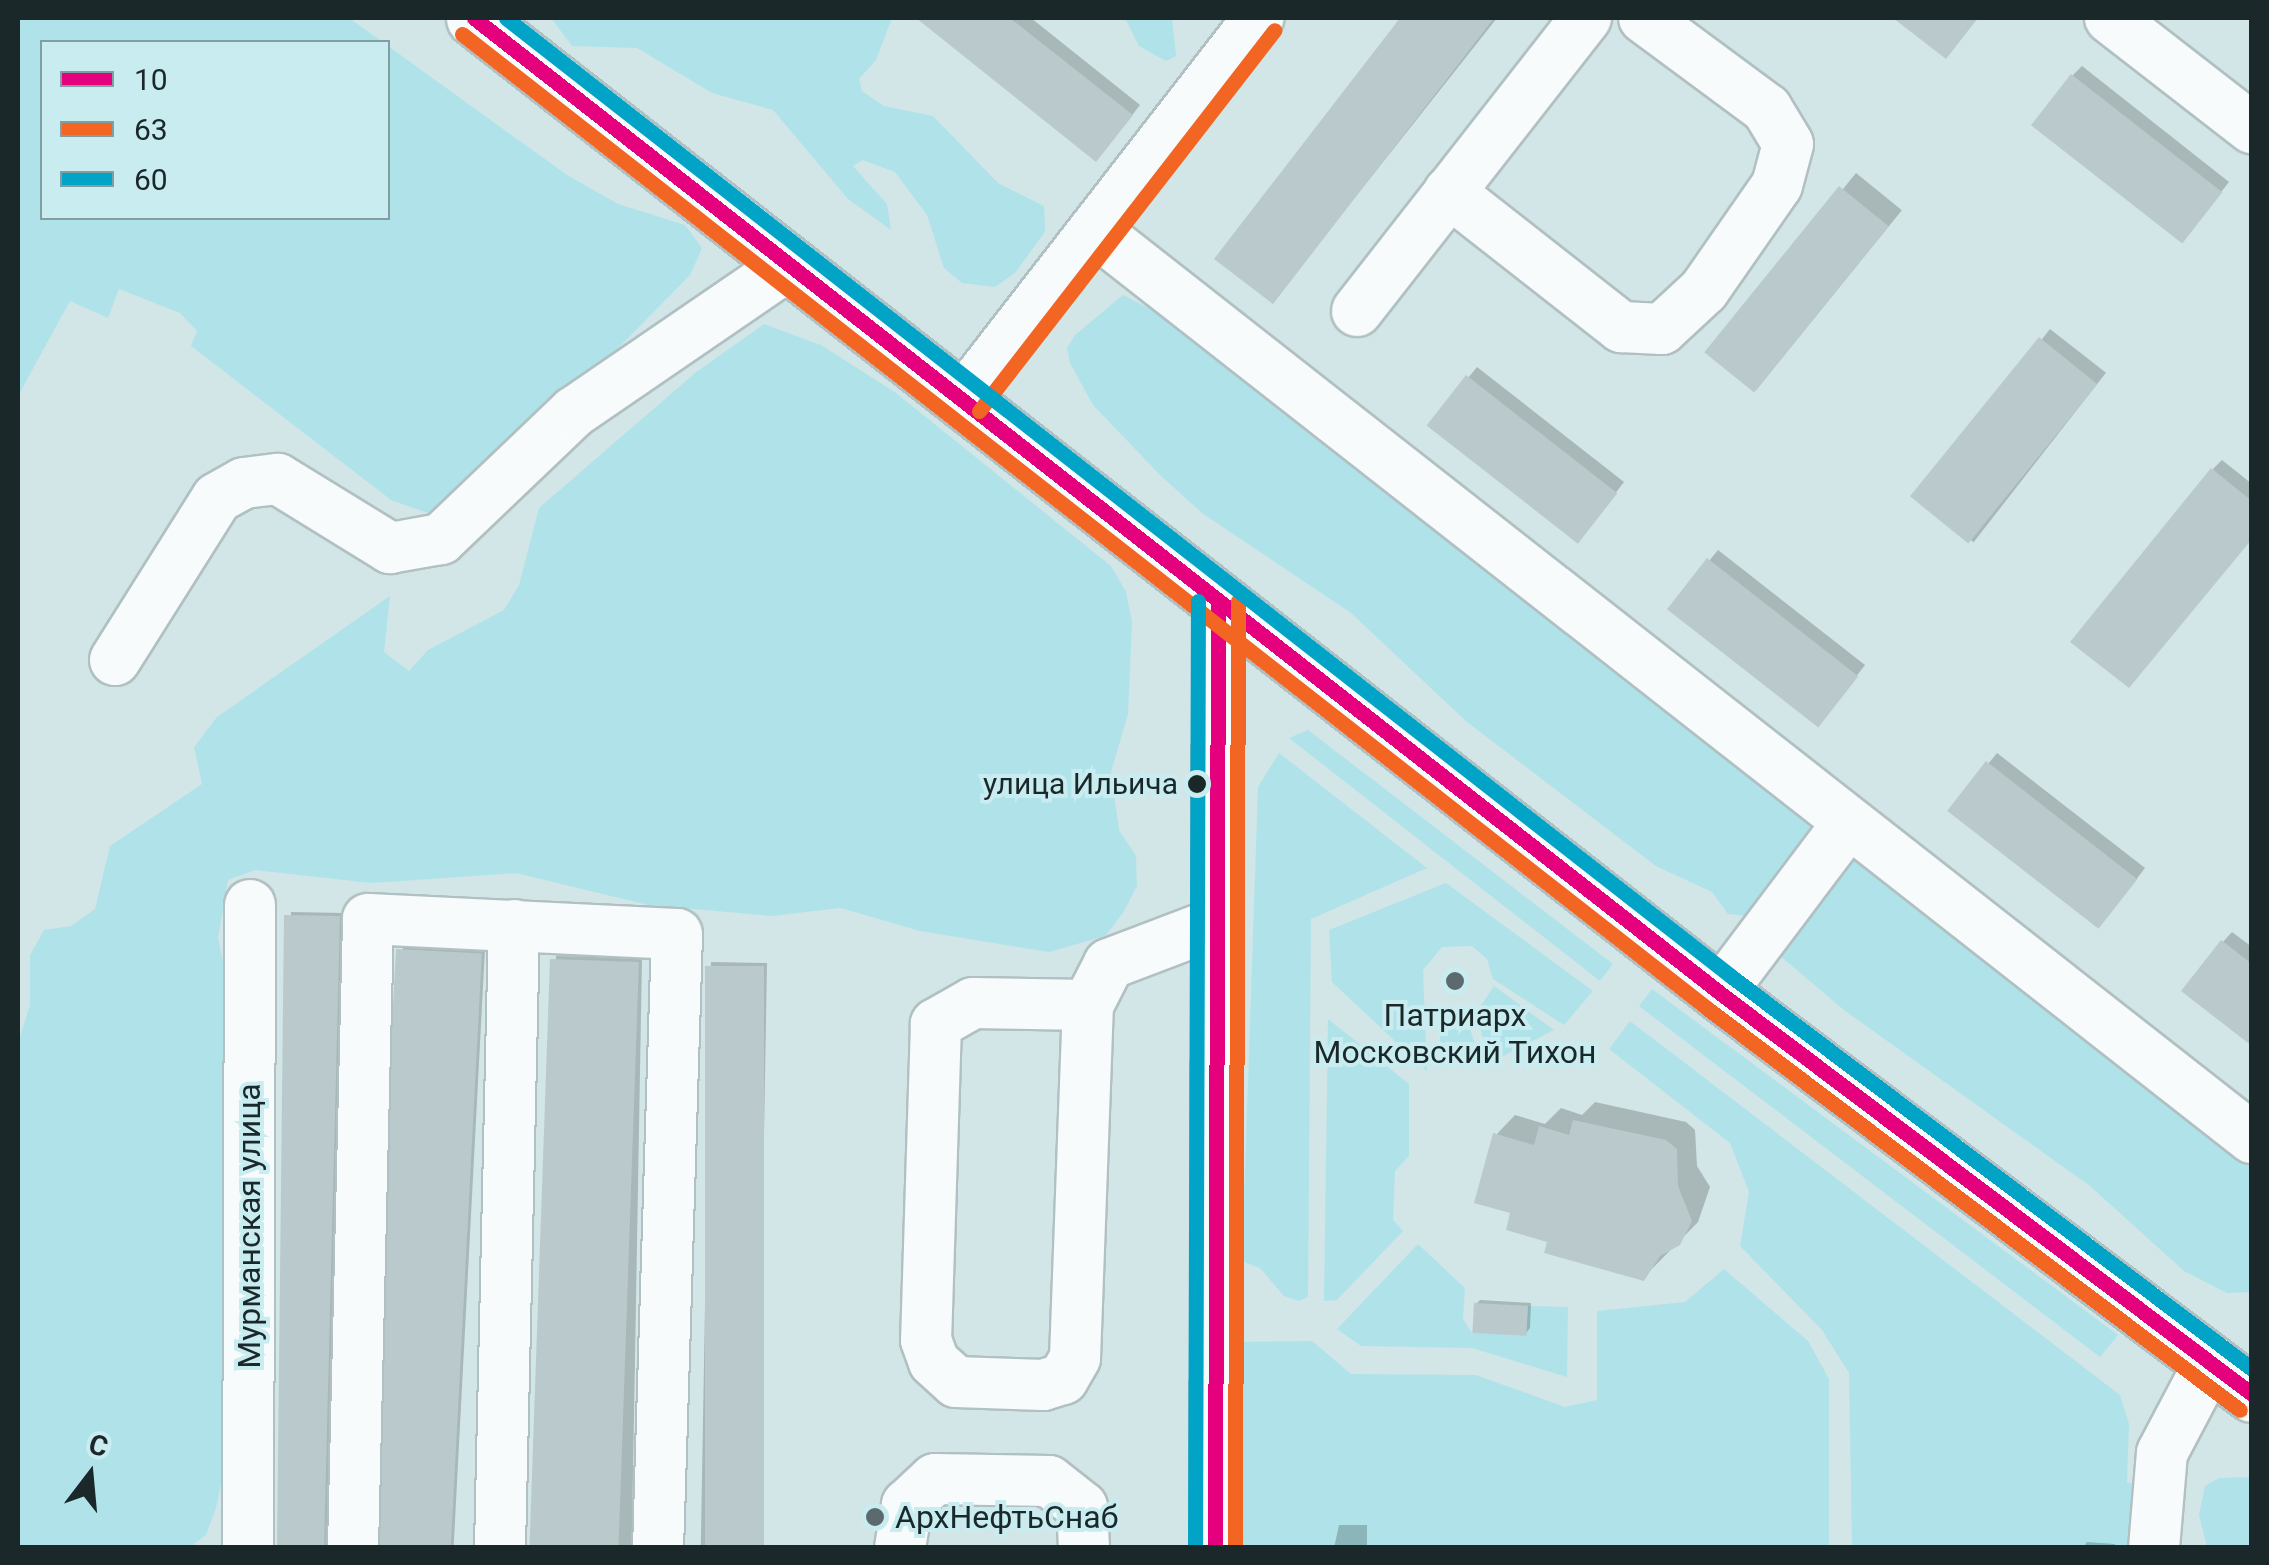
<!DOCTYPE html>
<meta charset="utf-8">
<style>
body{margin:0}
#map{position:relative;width:2269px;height:1565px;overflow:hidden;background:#d2e5e7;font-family:Roboto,sans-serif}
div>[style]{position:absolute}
.green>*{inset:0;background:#b0e3e9}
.shadow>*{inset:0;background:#0003;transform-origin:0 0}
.building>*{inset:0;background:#bacacc;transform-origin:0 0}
.roads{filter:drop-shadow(2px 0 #b1c0c2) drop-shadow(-2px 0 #b1c0c2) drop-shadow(0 2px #b1c0c2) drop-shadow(0 -2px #b1c0c2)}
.minor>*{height:50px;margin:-25px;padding:0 25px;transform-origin:25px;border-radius:25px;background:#f8fbfb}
.major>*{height:55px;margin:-27.5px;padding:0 27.5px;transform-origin:27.5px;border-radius:27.5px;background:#f8fbfb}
.bus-1>*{height:15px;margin:-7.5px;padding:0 7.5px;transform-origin:7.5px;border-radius:7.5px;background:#e5007d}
.bus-2>*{height:15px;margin:-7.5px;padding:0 7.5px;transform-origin:7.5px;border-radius:7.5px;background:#f26522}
.bus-3>*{height:15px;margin:-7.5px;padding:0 7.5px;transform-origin:7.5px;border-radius:7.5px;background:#01a3c6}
.dots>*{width:28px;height:28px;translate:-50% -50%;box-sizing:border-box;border:5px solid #c9ecf0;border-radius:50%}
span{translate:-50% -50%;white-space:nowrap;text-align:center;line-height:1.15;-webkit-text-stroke:8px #c9ecf0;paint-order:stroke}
.bus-label{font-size:30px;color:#1b282a}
.right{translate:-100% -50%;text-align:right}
.poi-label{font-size:32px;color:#1b282a}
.left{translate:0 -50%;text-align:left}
.street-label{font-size:32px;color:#1b282a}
.frame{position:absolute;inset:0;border:20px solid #1b282a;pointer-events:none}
.legend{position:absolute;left:40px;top:40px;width:350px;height:180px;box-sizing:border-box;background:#c9ecf0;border:2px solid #839ea1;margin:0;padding:12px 18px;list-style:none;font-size:30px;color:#1b282a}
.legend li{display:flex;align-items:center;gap:20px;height:50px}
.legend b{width:50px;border:2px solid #839ea1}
.north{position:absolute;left:40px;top:1425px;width:100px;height:100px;-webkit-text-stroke:8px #c9ecf0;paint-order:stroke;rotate:16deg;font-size:28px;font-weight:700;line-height:40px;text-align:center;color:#1b282a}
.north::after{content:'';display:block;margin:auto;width:35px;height:45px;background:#1b282a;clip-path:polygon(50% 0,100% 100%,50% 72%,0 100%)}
</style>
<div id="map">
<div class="green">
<i style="clip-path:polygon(18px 18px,349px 18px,383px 42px,42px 42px,42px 218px,388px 218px,388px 46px,567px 175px,618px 204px,685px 225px,702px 248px,690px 275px,580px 387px,428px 513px,391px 500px,191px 346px,197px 331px,180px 313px,119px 289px,108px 318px,70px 301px,18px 396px)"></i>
<i style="clip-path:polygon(551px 18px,892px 18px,876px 60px,859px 79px,862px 91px,884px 106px,933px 116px,998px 183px,1044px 206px,1045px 232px,1015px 273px,995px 287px,962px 283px,944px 268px,927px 215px,895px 172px,863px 160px,853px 166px,887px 204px,891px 230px,848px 199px,773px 110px,712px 93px,637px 48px,572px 46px)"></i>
<i style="clip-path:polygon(1125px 18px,1172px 18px,1176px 56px,1166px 61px,1139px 46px)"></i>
<i style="clip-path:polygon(1123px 295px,1170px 319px,1829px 817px,1758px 917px,1728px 914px,1712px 892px,1656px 866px,1467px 722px,1351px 613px,1202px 513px,1161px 476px,1093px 405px,1070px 363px,1067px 348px,1075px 335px)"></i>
<i style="clip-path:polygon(764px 324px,821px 345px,896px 393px,1111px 566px,1126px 592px,1132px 622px,1128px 714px,1111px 772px,1119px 830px,1136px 856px,1137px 886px,1123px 913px,1105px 936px,1049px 952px,920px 931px,841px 908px,771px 916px,648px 905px,516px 873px,371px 883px,255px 870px,228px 880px,218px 938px,231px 998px,222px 1479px,216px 1508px,206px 1535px,190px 1547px,18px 1548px,18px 1043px,30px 1005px,30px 955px,44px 930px,71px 926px,95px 909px,110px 846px,202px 784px,194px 747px,217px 717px,390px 596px,384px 652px,409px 671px,428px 650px,504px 610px,519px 585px,539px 508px,695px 373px)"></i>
<i style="clip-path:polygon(1308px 730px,1613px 964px,1600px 981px,1289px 738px)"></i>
<i style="clip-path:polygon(1279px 753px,1427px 868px,1311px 919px,1308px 1297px,1299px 1301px,1284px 1296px,1260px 1268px,1242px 1261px,1258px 787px)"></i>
<i style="clip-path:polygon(1854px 851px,2251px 1144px,2251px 1292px,2227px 1293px,2184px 1271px,2090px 1186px,1844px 1010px,1779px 955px)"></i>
<i style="clip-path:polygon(1446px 883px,1593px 991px,1564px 1025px,1493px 979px,1487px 959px,1472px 946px,1442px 947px,1423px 970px,1427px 1071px,1332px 982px,1329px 930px)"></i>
<i style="clip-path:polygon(1494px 986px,1554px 1030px,1501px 1057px,1487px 1052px,1476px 1013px)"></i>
<i style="clip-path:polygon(1652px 989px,2118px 1335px,2100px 1357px,1639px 1006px)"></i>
<i style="clip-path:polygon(1440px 1014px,1466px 1017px,1478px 1053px,1440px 1065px)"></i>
<i style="clip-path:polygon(1328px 1019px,1409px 1084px,1409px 1156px,1395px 1171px,1393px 1220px,1403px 1231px,1337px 1300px,1324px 1301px)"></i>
<i style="clip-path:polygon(1630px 1021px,2120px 1395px,2129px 1424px,2127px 1482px,2142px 1487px,2140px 1547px,1852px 1547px,1849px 1373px,1822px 1330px,1740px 1246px,1749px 1192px,1730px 1143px,1609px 1049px)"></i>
<i style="clip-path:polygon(1418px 1244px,1465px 1288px,1463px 1319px,1472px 1333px,1526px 1335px,1528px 1306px,1568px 1307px,1567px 1377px,1472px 1348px,1361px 1346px,1337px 1329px)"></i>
<i style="clip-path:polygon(1724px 1269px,1808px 1341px,1829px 1379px,1829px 1547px,1240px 1547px,1240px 1342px,1312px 1341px,1351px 1374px,1476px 1375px,1565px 1407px,1597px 1400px,1597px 1311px,1685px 1302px)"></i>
<i style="clip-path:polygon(2251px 1477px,2251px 1547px,2207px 1547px,2199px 1515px,2205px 1486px,2219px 1478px)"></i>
</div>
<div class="shadow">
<i style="clip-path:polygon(937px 18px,1031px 18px,1140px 105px,1105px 150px,930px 26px)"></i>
<i style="clip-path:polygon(1403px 18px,1497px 18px,1273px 301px,1218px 258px)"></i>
<i style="clip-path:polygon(2082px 66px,2229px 182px,2191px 230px,2072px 76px)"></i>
<i style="left:1856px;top:173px;width:59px;height:232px;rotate:39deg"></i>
<i style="left:2050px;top:329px;width:71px;height:215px;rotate:38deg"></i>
<i style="clip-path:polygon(1477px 367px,1624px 482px,1586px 531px,1430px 425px)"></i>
<i style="clip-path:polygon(2222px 460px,2252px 484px,2252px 538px,2213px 469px)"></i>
<i style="clip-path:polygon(1718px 550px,1865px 665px,1827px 714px,1671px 608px)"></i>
<i style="clip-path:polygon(1997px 753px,2145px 868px,2107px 917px,1950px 811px)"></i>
<i style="left:291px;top:912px;width:52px;height:636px;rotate:1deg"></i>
<i style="clip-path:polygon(2232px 932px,2252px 947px,2252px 1043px,2223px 942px)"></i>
<i style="left:403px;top:946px;width:82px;height:602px;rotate:3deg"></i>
<i style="left:556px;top:956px;width:86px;height:592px;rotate:1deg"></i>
<i style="left:711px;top:962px;width:56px;height:586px;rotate:1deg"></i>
<i style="clip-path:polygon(1595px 1102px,1686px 1122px,1695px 1130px,1697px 1166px,1710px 1187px,1698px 1222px,1643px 1278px,1550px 1241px,1514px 1212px,1496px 1135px,1515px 1115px,1545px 1124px,1561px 1108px,1582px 1115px)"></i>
<i style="clip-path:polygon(1480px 1300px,1531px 1303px,1530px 1328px,1526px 1333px,1476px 1304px)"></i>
<i style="clip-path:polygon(1339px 1525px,1367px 1525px,1367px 1548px,1334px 1548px)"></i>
<i style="clip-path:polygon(2087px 1542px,2115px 1544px,2115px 1548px,2083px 1548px)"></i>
</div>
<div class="building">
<i style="clip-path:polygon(916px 18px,1010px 18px,1133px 115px,1096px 162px)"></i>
<i style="clip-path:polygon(1400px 18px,1494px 18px,1273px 304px,1214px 259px)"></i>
<i style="clip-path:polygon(1893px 18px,1978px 18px,1946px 59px)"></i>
<i style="left:2071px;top:74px;width:192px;height:65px;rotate:38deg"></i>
<i style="left:1839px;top:186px;width:64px;height:214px;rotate:39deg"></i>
<i style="left:2039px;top:337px;width:75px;height:205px;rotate:39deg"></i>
<i style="left:1466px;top:375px;width:192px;height:64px;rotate:38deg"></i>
<i style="clip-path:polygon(2211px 468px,2252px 501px,2252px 539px,2129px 688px,2070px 642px)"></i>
<i style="left:1707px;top:558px;width:192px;height:65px;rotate:38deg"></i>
<i style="left:1986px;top:761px;width:192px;height:63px;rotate:38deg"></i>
<i style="clip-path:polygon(284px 915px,340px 916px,324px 1548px,277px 1548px)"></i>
<i style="clip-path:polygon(2221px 940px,2252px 964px,2252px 1046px,2181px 991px)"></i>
<i style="left:396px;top:949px;width:86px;height:599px;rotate:3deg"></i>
<i style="left:550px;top:959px;width:89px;height:589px;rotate:2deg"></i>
<i style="left:705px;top:966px;width:59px;height:582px"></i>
<i style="clip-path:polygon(1573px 1120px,1666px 1140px,1677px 1149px,1678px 1186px,1692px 1221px,1680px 1245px,1660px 1256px,1644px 1281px,1544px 1253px,1547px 1242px,1506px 1230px,1510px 1213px,1474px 1203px,1493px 1133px,1534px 1145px,1539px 1126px,1569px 1135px)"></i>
<i style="left:1474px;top:1303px;width:54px;height:30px;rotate:3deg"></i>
</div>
<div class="roads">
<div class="minor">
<i style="left:2110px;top:18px;width:180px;rotate:37.8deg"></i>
<i style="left:1449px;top:192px;width:219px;rotate:38.1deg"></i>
<i style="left:1621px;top:327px;width:41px;rotate:2.8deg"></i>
<i style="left:1662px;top:329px;width:57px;rotate:-42.9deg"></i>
<i style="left:1704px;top:290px;width:128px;rotate:-55.2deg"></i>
<i style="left:1777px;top:185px;width:42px;rotate:-75deg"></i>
<i style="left:1788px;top:144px;width:41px;rotate:-121deg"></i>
<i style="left:1767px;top:109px;width:153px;rotate:-143.5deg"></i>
<i style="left:1094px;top:230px;width:1472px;rotate:38.1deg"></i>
<i style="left:1357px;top:311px;width:372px;rotate:-52deg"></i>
<i style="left:963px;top:399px;width:482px;rotate:-52.2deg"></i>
<i style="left:115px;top:660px;width:191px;rotate:-57.8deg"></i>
<i style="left:217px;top:498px;width:31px;rotate:-29deg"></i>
<i style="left:244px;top:483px;width:34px;rotate:-7deg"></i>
<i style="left:278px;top:479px;width:132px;rotate:31.6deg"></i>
<i style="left:390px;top:548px;width:52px;rotate:-10deg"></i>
<i style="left:441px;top:539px;width:184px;rotate:-43.7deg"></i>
<i style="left:574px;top:412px;width:262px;rotate:-34.4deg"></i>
<i style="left:1720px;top:993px;width:209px;rotate:-53deg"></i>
<i style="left:1088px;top:1005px;width:115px;rotate:-179deg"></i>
<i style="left:973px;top:1003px;width:43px;rotate:150.4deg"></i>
<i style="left:936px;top:1024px;width:316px;rotate:91.8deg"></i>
<i style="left:926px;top:1340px;width:23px;rotate:70deg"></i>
<i style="left:934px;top:1362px;width:30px;rotate:42deg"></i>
<i style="left:956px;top:1382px;width:87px;rotate:2deg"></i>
<i style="left:1043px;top:1385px;width:21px;rotate:-17deg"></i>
<i style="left:1063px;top:1379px;width:24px;rotate:-60deg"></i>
<i style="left:1075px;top:1358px;width:353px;rotate:-87.9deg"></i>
<i style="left:1088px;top:1005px;width:46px;rotate:-62.9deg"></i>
<i style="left:1109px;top:964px;width:116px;rotate:-20.8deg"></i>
<i style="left:248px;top:1548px;width:643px;rotate:-89.82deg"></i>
<i style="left:353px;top:1548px;width:629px;rotate:-88.63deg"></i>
<i style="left:368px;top:919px;width:309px;rotate:2.8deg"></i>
<i style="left:677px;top:934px;width:614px;rotate:91.77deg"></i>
<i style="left:500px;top:1548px;width:623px;rotate:-88.71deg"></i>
<i style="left:900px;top:1548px;width:44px;rotate:-80.8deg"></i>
<i style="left:907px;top:1505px;width:38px;rotate:-43deg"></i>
<i style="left:935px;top:1479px;width:114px;rotate:1deg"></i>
<i style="left:1049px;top:1481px;width:42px;rotate:38.2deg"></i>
<i style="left:1082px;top:1507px;width:41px;rotate:87.2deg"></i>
<i style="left:1215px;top:1548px;width:947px;rotate:-89.82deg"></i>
<i style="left:2154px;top:1548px;width:95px;rotate:-85.2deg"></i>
<i style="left:2162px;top:1453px;width:103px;rotate:-62.2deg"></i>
</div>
<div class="major">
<i style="left:474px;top:18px;width:1582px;rotate:38.04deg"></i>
<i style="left:1720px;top:993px;width:666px;rotate:37.01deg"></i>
</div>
</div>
<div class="bus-1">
<i style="left:474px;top:18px;width:1582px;rotate:38.04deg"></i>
<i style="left:1720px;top:993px;width:666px;rotate:37.01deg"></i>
<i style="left:1215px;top:1548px;width:947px;rotate:-89.82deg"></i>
</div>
<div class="bus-2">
<i style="left:462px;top:34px;width:1582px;rotate:38.04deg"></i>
<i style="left:1708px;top:1009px;width:666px;rotate:37.01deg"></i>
<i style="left:979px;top:411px;width:482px;rotate:-52.2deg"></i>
<i style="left:1235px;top:1548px;width:947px;rotate:-89.82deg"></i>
</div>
<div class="bus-3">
<i style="left:506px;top:18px;width:1557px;rotate:38.03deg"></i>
<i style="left:1732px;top:977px;width:651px;rotate:37.01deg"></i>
<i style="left:1195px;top:1548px;width:947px;rotate:-89.82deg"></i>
</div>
<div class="dots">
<i style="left:1197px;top:784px;background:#1b282a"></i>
<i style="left:1455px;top:981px;background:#5b6a6c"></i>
<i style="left:875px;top:1517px;background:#5b6a6c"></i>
</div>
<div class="bus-label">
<span class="right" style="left:1178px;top:784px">улица Ильича</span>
</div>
<div class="poi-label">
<span style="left:1455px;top:1034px">Патриарх<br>Московский Тихон</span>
<span class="left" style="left:895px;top:1517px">АрхНефтьСнаб</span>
</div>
<div class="street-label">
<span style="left:249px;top:1226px;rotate:-90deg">Мурманская улица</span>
</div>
<div class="frame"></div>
<ul class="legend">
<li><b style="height:12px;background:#e5007d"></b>10</li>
<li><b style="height:12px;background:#f26522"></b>63</li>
<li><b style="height:12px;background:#01a3c6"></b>60</li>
</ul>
<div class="north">С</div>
</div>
